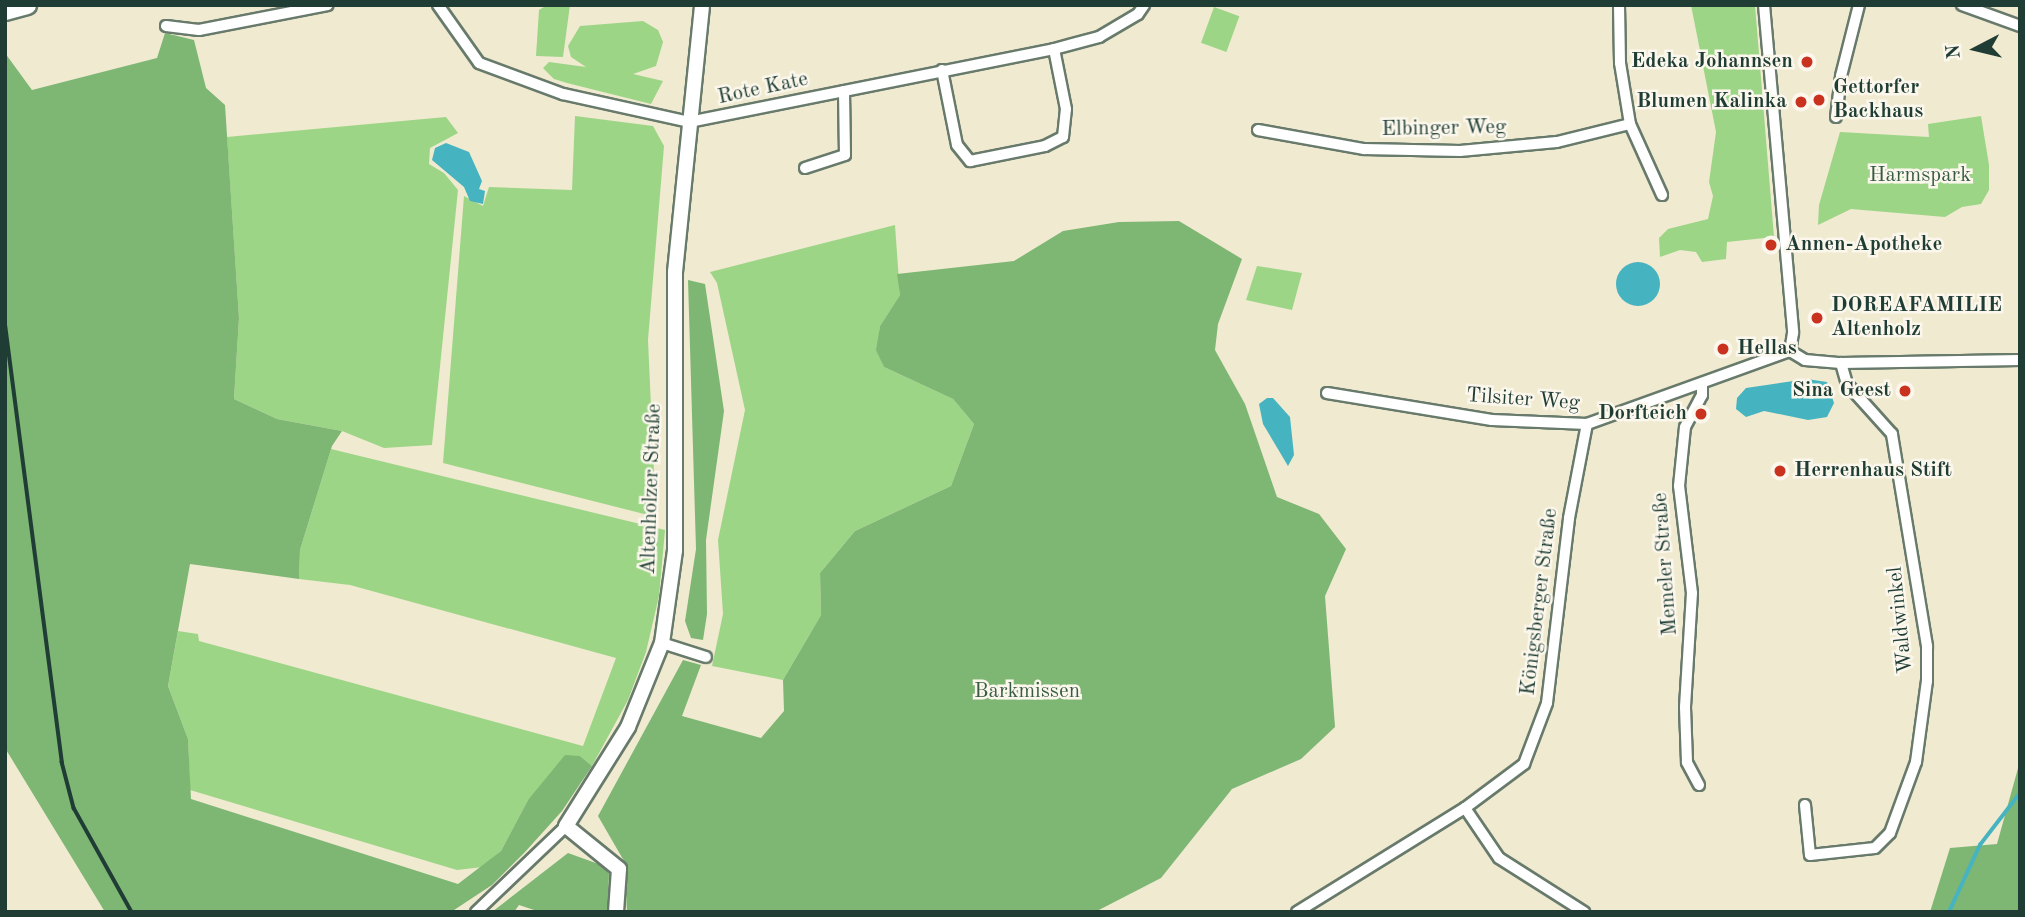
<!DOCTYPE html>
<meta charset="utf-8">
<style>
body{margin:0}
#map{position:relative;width:2025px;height:917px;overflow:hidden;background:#f0ead0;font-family:"Old Standard TT",serif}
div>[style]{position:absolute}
.green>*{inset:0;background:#9dd587;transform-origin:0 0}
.forest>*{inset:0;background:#7eb674}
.water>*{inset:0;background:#46b4c0}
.round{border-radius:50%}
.stream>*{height:3.5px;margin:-1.75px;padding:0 1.75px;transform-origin:1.75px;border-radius:1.75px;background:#46b4c0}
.roads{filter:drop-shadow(2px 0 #687a6b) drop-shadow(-2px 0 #687a6b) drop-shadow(0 2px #687a6b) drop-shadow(0 -2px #687a6b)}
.street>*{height:10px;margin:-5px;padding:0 5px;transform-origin:5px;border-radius:5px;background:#fff}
.secondary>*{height:14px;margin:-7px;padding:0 7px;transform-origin:7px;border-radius:7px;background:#fff}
.highway>*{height:18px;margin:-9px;padding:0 9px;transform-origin:9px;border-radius:9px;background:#fff}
.rail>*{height:3.5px;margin:-1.75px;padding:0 1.75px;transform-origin:1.75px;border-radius:1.75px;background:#1f3d34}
.dots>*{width:19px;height:19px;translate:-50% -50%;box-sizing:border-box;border:4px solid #fbf7ec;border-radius:50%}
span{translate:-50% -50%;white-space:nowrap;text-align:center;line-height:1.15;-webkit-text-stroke:5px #fbf7ec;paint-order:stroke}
.poi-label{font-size:21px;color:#1f3d34;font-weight:700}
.right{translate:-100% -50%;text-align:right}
.left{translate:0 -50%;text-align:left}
.street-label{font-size:21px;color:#1f3d34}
.park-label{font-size:21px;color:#385b45}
.frame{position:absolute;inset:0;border:7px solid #1f3d34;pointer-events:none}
.north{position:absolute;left:1941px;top:14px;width:70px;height:70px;-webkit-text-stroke:5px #fbf7ec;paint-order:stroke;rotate:263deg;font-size:19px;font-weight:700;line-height:28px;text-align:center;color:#1f3d34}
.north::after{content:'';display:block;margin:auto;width:24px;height:32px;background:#1f3d34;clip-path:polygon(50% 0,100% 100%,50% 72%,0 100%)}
</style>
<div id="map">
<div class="green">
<i style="clip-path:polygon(547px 5px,570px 5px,563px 57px,536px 56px,539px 10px)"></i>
<i style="clip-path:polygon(1691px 5px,1755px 5px,1774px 237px,1727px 242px,1726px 259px,1702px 262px,1696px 252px,1680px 250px,1660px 257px,1659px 238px,1668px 229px,1708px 219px,1713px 196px,1709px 182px,1716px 132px)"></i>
<i style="left:1214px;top:7px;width:27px;height:38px;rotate:20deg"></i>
<i style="clip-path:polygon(643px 21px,658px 30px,663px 42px,656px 66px,633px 74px,663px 81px,651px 104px,567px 83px,554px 79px,543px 68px,549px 62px,586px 67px,571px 57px,568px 46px,580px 26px)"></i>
<i style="clip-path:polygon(575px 116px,653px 126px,664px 146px,648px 340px,656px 517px,443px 463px,464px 196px,483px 206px,489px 187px,572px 190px)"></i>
<i style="clip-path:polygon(1981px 116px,1989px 165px,1989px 190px,1981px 204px,1962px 207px,1945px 217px,1851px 209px,1818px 225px,1819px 205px,1840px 132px,1929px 137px,1928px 124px)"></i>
<i style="clip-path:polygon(446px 117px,458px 133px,430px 148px,429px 164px,444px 173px,458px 190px,432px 445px,384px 448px,342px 431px,277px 419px,234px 399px,239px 318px,227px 137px)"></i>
<i style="clip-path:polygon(895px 225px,900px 295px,880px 326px,877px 350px,884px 367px,953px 399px,974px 424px,951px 486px,855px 531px,820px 573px,821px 615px,783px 680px,712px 666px,723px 614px,718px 540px,745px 410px,717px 283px,710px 272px)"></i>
<i style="clip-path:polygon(1257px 266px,1302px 273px,1292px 310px,1246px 300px)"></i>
<i style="clip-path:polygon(331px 449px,665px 530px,659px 596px,646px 652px,628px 700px,592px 766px,580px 756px,528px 800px,501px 851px,483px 867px,457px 870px,190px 790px,188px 739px,168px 686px,178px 631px,198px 634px,199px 641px,583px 746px,616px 658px,350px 585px,299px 579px,300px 550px)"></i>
</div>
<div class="forest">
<i style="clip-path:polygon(165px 33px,194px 40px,206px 88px,225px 105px,239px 318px,234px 399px,277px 419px,342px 431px,332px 446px,300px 550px,299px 579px,190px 564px,168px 686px,188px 739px,191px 799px,458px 884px,501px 851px,528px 800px,565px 755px,580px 756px,592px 766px,562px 811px,525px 852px,492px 885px,451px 912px,105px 912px,5px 748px,5px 53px,32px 90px,157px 58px)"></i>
<i style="clip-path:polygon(1179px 221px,1242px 259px,1218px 324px,1215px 350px,1245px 404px,1277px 497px,1319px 514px,1346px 549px,1325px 596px,1335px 727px,1301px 759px,1232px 789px,1161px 878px,1095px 912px,627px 912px,624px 861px,598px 816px,683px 660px,701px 665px,682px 716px,761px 738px,784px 711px,783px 680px,821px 615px,820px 573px,855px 531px,951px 486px,974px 424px,953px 399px,884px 367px,876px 350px,880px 326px,900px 295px,897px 274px,1014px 261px,1063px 231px,1119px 222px)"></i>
<i style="clip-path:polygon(688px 280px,705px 284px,724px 411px,706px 540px,707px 614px,703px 640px,691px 638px,685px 621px,696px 549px)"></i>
<i style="clip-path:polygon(2020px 761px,2020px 912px,1930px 912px,1950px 848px,1997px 844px)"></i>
<i style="clip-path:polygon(568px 853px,604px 866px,609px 874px,608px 912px,540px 912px,519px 905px,514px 912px,492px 912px)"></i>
</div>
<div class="water">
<i style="clip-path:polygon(446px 143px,469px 152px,482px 181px,479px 189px,485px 191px,483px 204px,470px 201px,464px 187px,432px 160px,435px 148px)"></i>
<i class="round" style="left:1616px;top:262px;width:44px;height:44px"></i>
<i style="clip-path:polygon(1807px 379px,1827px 382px,1834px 403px,1827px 417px,1808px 420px,1764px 411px,1746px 417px,1736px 409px,1737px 398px,1746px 388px)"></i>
<i style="clip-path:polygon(1267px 398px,1273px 398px,1290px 417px,1294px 455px,1288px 466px,1263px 424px,1259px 404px)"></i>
</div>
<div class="stream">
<i style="left:1949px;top:912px;width:74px;rotate:-65.2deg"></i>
<i style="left:1980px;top:845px;width:66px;rotate:-52.4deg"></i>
</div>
<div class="roads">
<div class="street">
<i style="left:438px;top:5px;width:71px;rotate:54.7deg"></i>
<i style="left:479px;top:63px;width:90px;rotate:20.3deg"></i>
<i style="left:563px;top:94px;width:129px;rotate:12.5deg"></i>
<i style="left:689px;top:122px;width:372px;rotate:-11.3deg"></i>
<i style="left:1054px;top:49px;width:47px;rotate:-14.9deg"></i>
<i style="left:1099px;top:37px;width:45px;rotate:-30.5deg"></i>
<i style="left:1138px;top:14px;width:11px;rotate:-56deg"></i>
<i style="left:1619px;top:5px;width:58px;rotate:89deg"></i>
<i style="left:1620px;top:63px;width:62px;rotate:80.7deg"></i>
<i style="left:1630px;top:124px;width:78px;rotate:65.7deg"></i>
<i style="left:1764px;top:5px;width:329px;rotate:84.9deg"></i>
<i style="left:1793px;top:333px;width:18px;rotate:99deg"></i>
<i style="left:1962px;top:5px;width:62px;rotate:19.9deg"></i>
<i style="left:166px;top:26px;width:33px;rotate:7deg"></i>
<i style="left:199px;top:30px;width:131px;rotate:-11deg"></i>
<i style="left:942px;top:70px;width:76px;rotate:78.7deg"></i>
<i style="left:957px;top:145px;width:21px;rotate:51deg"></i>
<i style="left:970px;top:161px;width:76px;rotate:-11.3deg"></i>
<i style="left:1045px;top:146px;width:20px;rotate:-27deg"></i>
<i style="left:1063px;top:137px;width:28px;rotate:-84deg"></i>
<i style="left:1066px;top:109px;width:61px;rotate:-101.3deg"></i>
<i style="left:1836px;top:117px;width:41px;rotate:-83deg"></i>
<i style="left:1841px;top:76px;width:73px;rotate:-75.8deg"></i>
<i style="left:1258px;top:130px;width:108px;rotate:10.2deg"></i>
<i style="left:1364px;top:149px;width:96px;rotate:1.2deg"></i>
<i style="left:1460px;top:151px;width:97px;rotate:-5.3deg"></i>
<i style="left:1557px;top:142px;width:75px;rotate:-13.9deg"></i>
<i style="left:805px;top:168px;width:42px;rotate:-18deg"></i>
<i style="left:845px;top:155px;width:64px;rotate:-90.9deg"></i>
<i style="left:1790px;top:351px;width:17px;rotate:31deg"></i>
<i style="left:1805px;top:360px;width:36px;rotate:5deg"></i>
<i style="left:1841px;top:363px;width:179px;rotate:-1deg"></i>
<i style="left:1327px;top:393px;width:167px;rotate:9.3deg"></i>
<i style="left:1492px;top:420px;width:95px;rotate:2.4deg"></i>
<i style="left:1587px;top:424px;width:216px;rotate:-19.8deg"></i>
<i style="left:662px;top:643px;width:46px;rotate:17.7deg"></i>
<i style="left:1699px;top:785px;width:26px;rotate:-118deg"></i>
<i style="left:1687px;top:762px;width:55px;rotate:-92.1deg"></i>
<i style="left:1685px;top:707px;width:114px;rotate:-86.5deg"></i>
<i style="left:1692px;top:593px;width:108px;rotate:-96.9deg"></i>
<i style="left:1679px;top:486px;width:59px;rotate:-84.2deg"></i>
<i style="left:1685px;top:427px;width:36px;rotate:-62deg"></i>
<i style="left:1702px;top:395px;width:11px;rotate:-90deg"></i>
<i style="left:1805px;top:805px;width:50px;rotate:84.3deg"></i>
<i style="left:1810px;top:855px;width:65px;rotate:-6.1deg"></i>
<i style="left:1875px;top:848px;width:21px;rotate:-45deg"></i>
<i style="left:1890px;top:833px;width:76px;rotate:-69.9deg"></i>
<i style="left:1916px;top:762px;width:82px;rotate:-82.3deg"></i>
<i style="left:1927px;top:681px;width:35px;rotate:-90deg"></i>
<i style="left:1927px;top:646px;width:215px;rotate:-99.4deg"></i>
<i style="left:1892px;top:434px;width:67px;rotate:-132deg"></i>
<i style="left:1847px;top:384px;width:22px;rotate:-106deg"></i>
<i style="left:1465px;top:808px;width:60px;rotate:55.8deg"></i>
<i style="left:1499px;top:858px;width:101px;rotate:32.4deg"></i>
<i style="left:476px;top:912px;width:124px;rotate:-43.7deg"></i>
<i style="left:1297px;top:912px;width:198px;rotate:-31.8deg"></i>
<i style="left:1465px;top:808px;width:74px;rotate:-36.7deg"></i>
<i style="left:1524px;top:764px;width:65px;rotate:-69.3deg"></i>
<i style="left:1547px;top:703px;width:186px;rotate:-83.2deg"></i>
<i style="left:1569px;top:518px;width:96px;rotate:-79.2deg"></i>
</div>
<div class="secondary">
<i style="left:616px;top:912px;width:43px;rotate:-86deg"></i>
<i style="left:619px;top:869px;width:68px;rotate:-140.9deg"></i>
<i style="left:566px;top:826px;width:117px;rotate:-57.9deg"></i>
<i style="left:628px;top:727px;width:91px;rotate:-68deg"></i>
<i style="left:662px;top:643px;width:94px;rotate:-82deg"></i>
<i style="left:675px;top:550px;width:278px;rotate:-90deg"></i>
<i style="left:675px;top:272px;width:268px;rotate:-84.2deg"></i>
</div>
<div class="highway">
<i style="left:5px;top:11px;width:23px;rotate:-15deg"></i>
</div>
</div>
<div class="rail">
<i style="left:5px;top:321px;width:445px;rotate:82.6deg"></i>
<i style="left:62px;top:762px;width:48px;rotate:75.4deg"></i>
<i style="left:74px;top:808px;width:119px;rotate:60.9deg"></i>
</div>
<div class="dots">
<i style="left:1807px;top:62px;background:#c8321e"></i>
<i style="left:1819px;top:100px;background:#c8321e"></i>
<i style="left:1801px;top:102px;background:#c8321e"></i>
<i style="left:1771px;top:245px;background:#c8321e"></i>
<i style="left:1817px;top:318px;background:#c8321e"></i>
<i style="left:1723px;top:349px;background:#c8321e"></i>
<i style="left:1905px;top:391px;background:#c8321e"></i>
<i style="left:1701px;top:414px;background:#c8321e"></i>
<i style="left:1780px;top:471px;background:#c8321e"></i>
</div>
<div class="poi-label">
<span class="right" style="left:1793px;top:62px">Edeka Johannsen</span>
<span class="left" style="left:1833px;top:100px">Gettorfer<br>Backhaus</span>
<span class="right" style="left:1787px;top:102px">Blumen Kalinka</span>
<span class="left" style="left:1785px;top:245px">Annen-Apotheke</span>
<span class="left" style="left:1831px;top:318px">DOREAFAMILIE<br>Altenholz</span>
<span class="left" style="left:1737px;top:349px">Hellas</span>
<span class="right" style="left:1891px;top:391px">Sina Geest</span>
<span class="right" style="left:1687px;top:414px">Dorfteich</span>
<span class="left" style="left:1794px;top:471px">Herrenhaus Stift</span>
</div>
<div class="street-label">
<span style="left:763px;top:89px;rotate:-12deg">Rote Kate</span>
<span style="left:1444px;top:129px;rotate:-1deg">Elbinger Weg</span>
<span style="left:1523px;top:400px;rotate:4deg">Tilsiter Weg</span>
<span style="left:652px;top:489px;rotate:-88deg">Altenholzer Straße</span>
<span style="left:1666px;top:564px;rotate:-94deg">Memeler Straße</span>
<span style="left:1540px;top:602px;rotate:-83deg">Königsberger Straße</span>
<span style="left:1901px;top:620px;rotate:-96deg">Waldwinkel</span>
</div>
<div class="park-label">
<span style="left:1920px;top:176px">Harmspark</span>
<span style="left:1027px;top:692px">Barkmissen</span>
</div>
<div class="frame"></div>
<div class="north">N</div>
</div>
